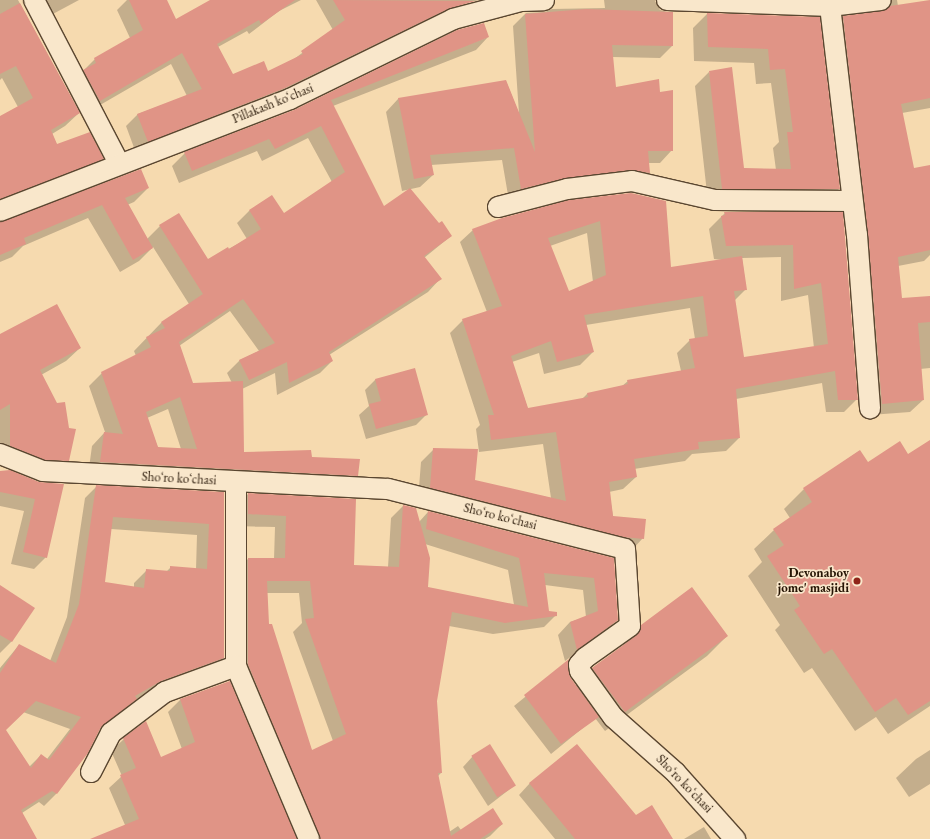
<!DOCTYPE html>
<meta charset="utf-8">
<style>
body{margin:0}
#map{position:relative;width:930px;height:839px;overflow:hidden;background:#f6daaf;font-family:"EB Garamond",serif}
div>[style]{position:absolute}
.shadow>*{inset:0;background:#0003}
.building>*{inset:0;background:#e09486;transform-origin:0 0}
.roads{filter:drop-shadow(1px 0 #5a4630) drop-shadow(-1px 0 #5a4630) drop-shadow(0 1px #5a4630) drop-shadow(0 -1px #5a4630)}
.minor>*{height:20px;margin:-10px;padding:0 10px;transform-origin:10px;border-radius:10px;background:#f9e7cb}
.dots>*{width:11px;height:11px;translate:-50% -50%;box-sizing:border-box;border:2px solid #f9e7cb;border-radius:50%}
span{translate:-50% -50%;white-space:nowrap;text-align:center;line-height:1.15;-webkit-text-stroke:3.5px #f9e7cb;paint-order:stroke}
.street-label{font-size:13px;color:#261505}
.poi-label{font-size:13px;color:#261505;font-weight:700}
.right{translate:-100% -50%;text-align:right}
</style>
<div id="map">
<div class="shadow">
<i style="clip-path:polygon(0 0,18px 0,79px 113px,65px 126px,52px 134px,57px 145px,103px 158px,89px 172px,0 206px,0 117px,18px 107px,2px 78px,0 80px)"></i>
<i style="clip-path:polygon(43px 0,79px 0,51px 15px)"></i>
<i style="clip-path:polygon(127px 0,166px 0,176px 21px,212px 0,301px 0,279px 11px,249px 34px,247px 31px,218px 47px,233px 76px,268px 72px,294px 59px,333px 30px,316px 0,480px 0,457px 4px,458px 6px,448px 17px,273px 100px,136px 153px,126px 126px,138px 114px,187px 96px,171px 64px,88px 112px,72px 82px,95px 59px,130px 38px,117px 10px)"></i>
<i style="clip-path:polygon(604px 0,660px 0,655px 1px,660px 10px,672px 13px,672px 46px,660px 58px,612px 57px,615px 88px,659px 93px,672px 150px,660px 163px,648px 163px,649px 173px,637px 185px,509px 201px,502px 160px,431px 165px,433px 175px,420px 187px,402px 191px,386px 112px,398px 99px,506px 81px,519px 114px,513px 26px,526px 13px,545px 12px,552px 9px,605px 8px)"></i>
<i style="clip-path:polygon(694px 0,897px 0,898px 6px,930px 1px,930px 108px,902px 113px,913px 170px,930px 166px,930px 255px,924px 261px,898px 266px,901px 299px,930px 297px,930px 368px,920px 369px,923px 400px,910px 412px,870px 415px,831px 29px,843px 17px,880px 12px,873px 2px)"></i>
<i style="clip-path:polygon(707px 14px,819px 18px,839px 189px,825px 203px,708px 202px,695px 86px,709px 72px,743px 169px,776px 170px,773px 148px,779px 142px,771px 83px,756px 84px,754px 63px,694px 61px,693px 28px)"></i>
<i style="clip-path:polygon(evenodd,488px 37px,476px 50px,333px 106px,384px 208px,439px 224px,451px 236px,424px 258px,440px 279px,428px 292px,329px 355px,332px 361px,320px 373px,277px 395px,275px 373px,242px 389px,243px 453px,311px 458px,357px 475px,344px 488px,88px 475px,92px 446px,105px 432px,89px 386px,102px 373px,136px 356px,134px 351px,161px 323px,189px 304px,153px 247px,139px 261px,120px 272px,88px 218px,23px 246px,12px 257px,0 262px,0 223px,148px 188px,134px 202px,127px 205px,147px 239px,160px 226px,208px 260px,247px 239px,237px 223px,249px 211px,272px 197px,283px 215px,332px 182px,308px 138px,262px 161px,257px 151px,179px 183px,172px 166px,185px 153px,488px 37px,230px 311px,259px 351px,240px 360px,227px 373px,232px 383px,192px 384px,179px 346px,230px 311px,488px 37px,168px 409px,181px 449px,158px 448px,147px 418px,168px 409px)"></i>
<i style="clip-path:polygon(evenodd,631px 194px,670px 268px,723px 260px,714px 259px,709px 229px,725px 213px,842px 213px,857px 399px,844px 412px,826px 412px,822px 383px,736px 399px,739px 438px,726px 451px,692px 454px,685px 461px,634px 469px,636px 477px,623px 489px,609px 492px,613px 516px,643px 538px,631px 551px,418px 500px,421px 462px,434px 449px,474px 481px,551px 498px,543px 444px,479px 452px,476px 429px,480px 425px,450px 333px,463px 320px,487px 312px,460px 242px,473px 230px,631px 194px,587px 233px,593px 282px,568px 293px,550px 246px,587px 233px,631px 194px,781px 257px,781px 301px,808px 295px,814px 348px,743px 359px,734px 301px,746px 289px,742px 258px,781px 257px,631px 194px,690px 308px,695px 339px,690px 340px,677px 353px,681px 371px,628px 381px,622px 386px,587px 394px,582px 399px,528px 409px,512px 362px,539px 353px,544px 374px,580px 365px,593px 352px,586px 325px,690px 308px)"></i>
<i style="clip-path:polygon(0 335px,80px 348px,66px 361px,41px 375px,68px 460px,55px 474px,0 460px)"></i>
<i style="clip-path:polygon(414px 369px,427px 414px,416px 425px,366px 439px,359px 415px,369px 406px,365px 390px,375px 380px)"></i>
<i style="clip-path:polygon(930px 448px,930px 706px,888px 734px,876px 717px,855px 731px,812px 668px,804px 673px,775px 630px,780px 625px,748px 576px,762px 562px,754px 549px,774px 530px,790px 518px,784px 509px,804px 489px,859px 451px,867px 463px,908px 456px)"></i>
<i style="clip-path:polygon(0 473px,39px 483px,46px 557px,34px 569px,11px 564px,24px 511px,0 506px)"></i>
<i style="clip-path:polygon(evenodd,97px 486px,224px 493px,224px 658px,211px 670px,148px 693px,132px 702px,98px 731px,87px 753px,56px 794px,44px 806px,39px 802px,22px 813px,36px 839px,0 839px,0 668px,19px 645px,50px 661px,67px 617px,85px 498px,97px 486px,111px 529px,197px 535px,196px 569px,171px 567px,166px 572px,146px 571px,134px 583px,134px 588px,104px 583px,111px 529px,97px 486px,23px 712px,70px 729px,47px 759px,41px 755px,29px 767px,5px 730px,23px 712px)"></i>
<i style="clip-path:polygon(evenodd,248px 494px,355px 500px,353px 566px,388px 567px,391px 518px,403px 506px,415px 509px,419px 522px,428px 512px,613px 559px,617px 620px,605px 632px,565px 661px,558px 635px,570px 622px,586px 617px,583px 590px,545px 585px,548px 612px,556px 615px,544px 627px,493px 634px,449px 626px,436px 701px,441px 773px,437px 777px,449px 832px,458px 826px,461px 830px,502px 824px,490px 836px,485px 839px,305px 839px,236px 676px,236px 571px,248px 559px,274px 559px,275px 527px,236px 526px,236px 506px,248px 494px,425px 544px,508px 570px,514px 605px,427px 588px,425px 544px,248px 494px,267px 593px,299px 593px,302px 623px,293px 632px,333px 741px,312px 751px,268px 626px,267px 593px)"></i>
<i style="clip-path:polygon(0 586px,33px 608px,11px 642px,0 653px)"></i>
<i style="clip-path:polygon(642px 626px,727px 636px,707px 656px,605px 731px,595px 718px,551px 754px,514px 706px,568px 662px,570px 678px,575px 686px,592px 668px,621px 648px)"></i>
<i style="clip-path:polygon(229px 682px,295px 839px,104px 839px,125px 825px,109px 788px,122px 776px,111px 751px,124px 739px,161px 758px,182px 749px,168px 712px,180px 700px)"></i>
<i style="clip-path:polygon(930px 750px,930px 784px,909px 797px,896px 778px,916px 759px)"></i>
<i style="clip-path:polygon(473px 756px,515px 785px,488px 806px,463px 767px)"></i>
<i style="clip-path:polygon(530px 783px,636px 816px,672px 839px,555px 839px,519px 795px)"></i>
<i style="clip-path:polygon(704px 827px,711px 839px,684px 839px)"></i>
</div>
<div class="building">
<i style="clip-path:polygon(129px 0,167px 0,176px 19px,210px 0,295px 0,261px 24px,259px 20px,217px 44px,233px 74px,264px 61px,268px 71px,303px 54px,301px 51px,345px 20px,333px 0,475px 1px,448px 9px,285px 88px,148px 142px,137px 114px,202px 89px,182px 53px,100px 101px,83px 70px,96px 63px,94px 58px,143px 30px)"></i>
<i style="clip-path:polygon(930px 0,930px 98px,901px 104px,914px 168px,930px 165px,930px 250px,898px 257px,902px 298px,930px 296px,930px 322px,918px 323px,924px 400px,882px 404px,868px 234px,843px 16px,882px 11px,890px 6px)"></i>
<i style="clip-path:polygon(20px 3px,80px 113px,51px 130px,57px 144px,90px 132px,104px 159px,0 199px,0 116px,33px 98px,16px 66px,0 74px,0 14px)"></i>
<i style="clip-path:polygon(586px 9px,673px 12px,673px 46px,612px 45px,616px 87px,659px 79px,660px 92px,673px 90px,673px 151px,648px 151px,650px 173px,631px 170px,566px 178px,521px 189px,514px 148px,430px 155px,434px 175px,414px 179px,398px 98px,506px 80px,535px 152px,525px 14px)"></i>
<i style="clip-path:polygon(707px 13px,820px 17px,840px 189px,722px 189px,709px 71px,732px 67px,744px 168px,791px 169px,787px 132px,793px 132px,785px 69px,770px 70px,768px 49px,708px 47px)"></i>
<i style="clip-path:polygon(evenodd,484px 23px,489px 37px,331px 100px,384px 206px,410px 188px,439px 223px,442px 221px,452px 236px,424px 256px,442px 279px,329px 352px,333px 361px,289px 383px,287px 362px,249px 380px,239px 360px,275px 343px,243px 299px,179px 342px,193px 383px,243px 381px,244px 452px,311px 450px,312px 457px,360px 459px,358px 476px,100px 462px,104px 432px,123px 434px,101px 372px,151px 347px,146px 337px,165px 328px,161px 322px,203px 294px,159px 225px,179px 213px,208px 259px,228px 247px,229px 249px,261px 229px,249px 210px,272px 195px,284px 213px,345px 172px,321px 126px,275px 149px,269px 139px,192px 171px,184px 152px,294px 110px,457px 30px,484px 23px,180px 397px,197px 449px,158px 447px,146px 412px,180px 397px)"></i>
<i style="clip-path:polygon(141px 169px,149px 188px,125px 198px,153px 248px,133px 260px,102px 205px,24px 238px,26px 244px,0 255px,0 222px)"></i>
<i style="clip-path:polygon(evenodd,631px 193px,666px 201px,671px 267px,742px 256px,747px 290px,734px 291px,744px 357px,828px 344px,821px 283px,794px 289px,793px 245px,726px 246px,721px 216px,725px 215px,724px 212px,843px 212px,858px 400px,838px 400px,835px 371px,736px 389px,740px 438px,698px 442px,699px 449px,634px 459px,637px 477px,609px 482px,613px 516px,646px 519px,644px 539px,623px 537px,430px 488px,433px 448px,478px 449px,475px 480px,566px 501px,556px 432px,491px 440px,488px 415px,494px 415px,462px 319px,502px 306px,472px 229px,502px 218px,569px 200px,631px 193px,600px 221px,606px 275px,569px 291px,548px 238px,600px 221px,631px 193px,703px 296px,708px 336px,689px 339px,695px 368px,627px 380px,628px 384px,587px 393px,588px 397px,528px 408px,511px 356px,551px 341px,557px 362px,594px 352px,584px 315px,703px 296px)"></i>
<i style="clip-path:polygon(57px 304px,81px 348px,40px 370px,57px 403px,65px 402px,69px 428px,76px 429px,69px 461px,45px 460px,10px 446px,10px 404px,0 410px,0 334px)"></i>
<i style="clip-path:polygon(415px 368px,428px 415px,376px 429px,369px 404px,381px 401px,375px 379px)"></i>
<i style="clip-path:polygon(930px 440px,930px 701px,908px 715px,896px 698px,875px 712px,832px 649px,824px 654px,794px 610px,800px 606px,767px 556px,784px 545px,773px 529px,812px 502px,803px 488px,860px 450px,868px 462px,900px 441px,908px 454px)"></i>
<i style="clip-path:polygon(10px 470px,39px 482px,64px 484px,47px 558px,23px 552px,35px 499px,0 492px,0 471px)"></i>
<i style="clip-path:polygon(evenodd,96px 485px,224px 492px,224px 658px,161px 681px,135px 696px,137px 699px,101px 727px,88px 753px,57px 794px,52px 791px,21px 810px,37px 839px,0 839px,0 673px,19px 644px,56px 663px,79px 604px,96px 485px,113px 517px,209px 524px,207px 569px,170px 566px,170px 571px,146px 569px,144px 588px,105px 582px,113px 517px,96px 485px,36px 701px,81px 717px,49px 760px,41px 754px,31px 768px,6px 730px,36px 701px)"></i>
<i style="clip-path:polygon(evenodd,248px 493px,356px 499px,354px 565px,399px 567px,403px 505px,416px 508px,430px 558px,428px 587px,528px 607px,519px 558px,426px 529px,428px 511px,614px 558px,618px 620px,577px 650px,570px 622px,598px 611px,594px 578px,544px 573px,549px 611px,557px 612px,557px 616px,505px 623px,452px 612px,437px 701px,442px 773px,438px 773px,451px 836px,493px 808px,503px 824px,480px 839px,320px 839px,248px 664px,248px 558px,285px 558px,286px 516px,248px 514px,248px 493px,267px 581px,310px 581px,314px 618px,305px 619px,346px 734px,312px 750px,272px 624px,269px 624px,267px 581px)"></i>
<i style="clip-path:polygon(0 585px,35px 608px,12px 642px,0 635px)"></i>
<i style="clip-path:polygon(692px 587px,728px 636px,625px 712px,592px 668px,637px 635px,641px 625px)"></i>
<i style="clip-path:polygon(569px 659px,568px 667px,570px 677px,599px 717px,561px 744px,524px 695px)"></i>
<i style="clip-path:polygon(230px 681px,297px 839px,90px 839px,139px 819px,120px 775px,136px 768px,123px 738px,146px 721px,161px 757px,195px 742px,180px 699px)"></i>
<i style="left:490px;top:744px;width:49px;height:22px;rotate:58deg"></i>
<i style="clip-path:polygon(577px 744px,636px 815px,652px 805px,673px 839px,575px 839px,529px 783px)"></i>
</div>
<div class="roads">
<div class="minor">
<i style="left:34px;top:0;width:184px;rotate:62.5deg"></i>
<i style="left:667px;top:0;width:163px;rotate:2.1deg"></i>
<i style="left:830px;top:6px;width:51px;rotate:-6.7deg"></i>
<i style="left:830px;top:6px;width:231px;rotate:83.3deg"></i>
<i style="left:857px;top:235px;width:174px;rotate:85.7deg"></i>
<i style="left:498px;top:207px;width:71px;rotate:-14.6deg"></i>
<i style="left:567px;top:189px;width:65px;rotate:-7deg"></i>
<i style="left:632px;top:181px;width:85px;rotate:12.9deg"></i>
<i style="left:715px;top:200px;width:137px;rotate:0.4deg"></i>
<i style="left:0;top:211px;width:311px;rotate:-21.1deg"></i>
<i style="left:290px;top:99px;width:182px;rotate:-26.1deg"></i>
<i style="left:453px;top:19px;width:70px;rotate:-14.8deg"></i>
<i style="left:521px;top:1px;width:23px;rotate:-2deg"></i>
<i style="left:0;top:454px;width:46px;rotate:21.6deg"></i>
<i style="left:43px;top:471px;width:345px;rotate:3deg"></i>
<i style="left:388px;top:489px;width:244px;rotate:14.2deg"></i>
<i style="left:625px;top:549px;width:77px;rotate:86.3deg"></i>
<i style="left:630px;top:626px;width:55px;rotate:144.6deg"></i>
<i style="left:585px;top:658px;width:9px;rotate:131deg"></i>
<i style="left:579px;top:665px;width:6px;rotate:81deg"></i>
<i style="left:580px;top:671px;width:57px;rotate:54.3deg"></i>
<i style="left:613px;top:717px;width:84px;rotate:41.6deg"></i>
<i style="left:676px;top:773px;width:89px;rotate:48.2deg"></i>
<i style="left:236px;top:482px;width:184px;rotate:90deg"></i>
<i style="left:236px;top:666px;width:188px;rotate:67.1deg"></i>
<i style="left:91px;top:772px;width:44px;rotate:-62.9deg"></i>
<i style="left:111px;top:733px;width:68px;rotate:-37.2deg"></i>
<i style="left:165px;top:692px;width:76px;rotate:-20.1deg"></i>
</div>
</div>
<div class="dots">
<i style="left:857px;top:581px;background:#8f2418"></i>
</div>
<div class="street-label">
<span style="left:273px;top:104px;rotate:-22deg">Pillakash koʻchasi</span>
<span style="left:179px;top:479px;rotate:3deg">Shoʻro koʻchasi</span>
<span style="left:500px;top:517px;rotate:14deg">Shoʻro koʻchasi</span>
<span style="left:684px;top:784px;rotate:46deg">Shoʻro koʻchasi</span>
</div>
<div class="poi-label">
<span class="right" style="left:849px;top:581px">Devonaboy<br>jome' masjidi</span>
</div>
</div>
